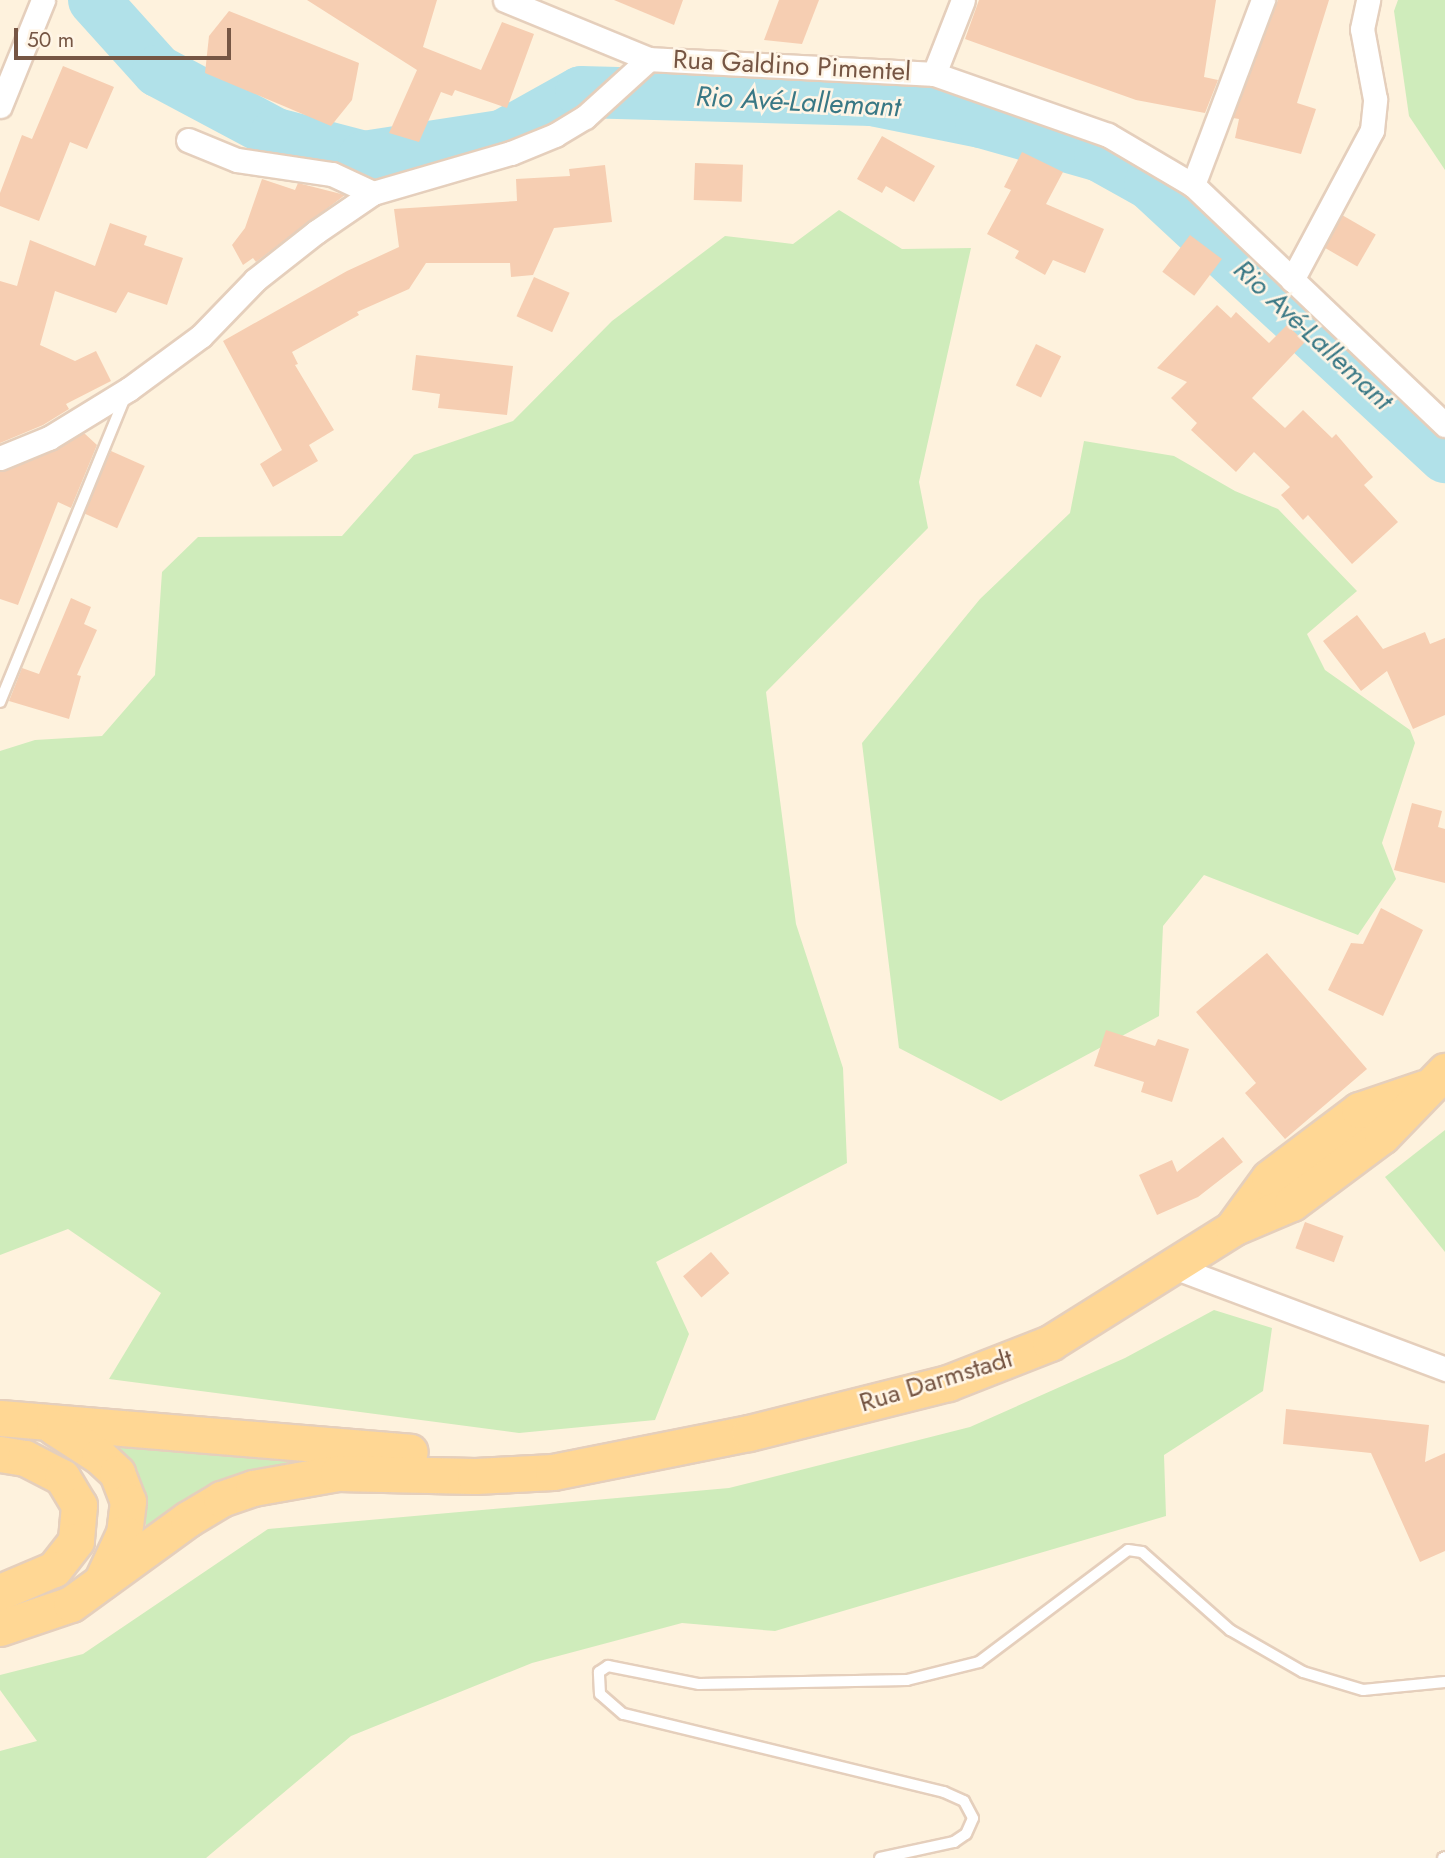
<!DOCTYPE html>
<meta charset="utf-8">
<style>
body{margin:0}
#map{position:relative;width:1445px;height:1858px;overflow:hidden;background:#fef2dd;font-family:Jost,sans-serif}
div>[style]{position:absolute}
.green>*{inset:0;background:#cfecbb}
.river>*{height:52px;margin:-26px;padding:0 26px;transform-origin:26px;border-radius:26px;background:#b1e1e9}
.building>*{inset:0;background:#f6ceb2;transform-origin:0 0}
.roads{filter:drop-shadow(2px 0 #e5cfbc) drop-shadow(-2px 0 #e5cfbc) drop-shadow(0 2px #e5cfbc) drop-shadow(0 -2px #e5cfbc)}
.lane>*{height:10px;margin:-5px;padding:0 5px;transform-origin:5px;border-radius:5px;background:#fff}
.street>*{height:23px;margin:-11.5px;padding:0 11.5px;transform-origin:11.5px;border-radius:11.5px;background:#fff}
.primary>*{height:35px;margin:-17.5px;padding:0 17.5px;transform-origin:17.5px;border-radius:17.5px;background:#ffd794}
span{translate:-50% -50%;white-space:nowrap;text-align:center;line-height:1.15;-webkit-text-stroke:5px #fff5e6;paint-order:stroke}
.street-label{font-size:26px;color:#765644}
.water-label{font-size:28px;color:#397885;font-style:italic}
.scale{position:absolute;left:14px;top:28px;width:217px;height:32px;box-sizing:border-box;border:4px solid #765644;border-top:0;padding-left:9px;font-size:21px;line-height:24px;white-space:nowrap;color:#765644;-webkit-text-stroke:5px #fff5e6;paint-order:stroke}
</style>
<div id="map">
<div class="green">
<i style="clip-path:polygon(1398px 0,1445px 0,1445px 170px,1409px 116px,1394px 11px)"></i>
<i style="clip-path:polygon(839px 210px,902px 249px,971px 248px,919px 482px,928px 528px,766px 692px,796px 924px,843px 1068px,847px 1163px,656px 1262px,689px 1334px,655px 1420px,519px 1433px,109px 1379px,161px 1293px,68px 1229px,0 1255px,0 751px,35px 740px,102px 736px,155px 675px,162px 572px,198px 537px,342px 536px,414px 455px,513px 421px,612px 321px,725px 236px,793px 244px)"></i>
<i style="clip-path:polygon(1084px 441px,1174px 456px,1235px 491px,1278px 509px,1357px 591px,1307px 634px,1325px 670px,1410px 730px,1415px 743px,1382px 843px,1396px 879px,1358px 935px,1204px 875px,1163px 926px,1159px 1016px,1001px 1101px,899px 1048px,862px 743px,980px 599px,1070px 513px)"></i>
<i style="clip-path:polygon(1445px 1130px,1445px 1252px,1385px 1177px)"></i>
<i style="clip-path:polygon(1214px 1310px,1272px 1328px,1263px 1391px,1164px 1455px,1166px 1516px,775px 1631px,682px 1623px,532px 1663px,351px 1736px,206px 1858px,0 1858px,0 1751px,37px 1741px,0 1690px,0 1675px,83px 1654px,268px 1529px,729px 1488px,970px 1427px,1125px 1358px)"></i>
<i style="clip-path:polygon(107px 1439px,338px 1459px,147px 1535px,144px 1503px)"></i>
</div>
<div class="river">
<i style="left:94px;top:0;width:96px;rotate:48deg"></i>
<i style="left:158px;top:71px;width:134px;rotate:28.1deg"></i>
<i style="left:276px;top:134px;width:91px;rotate:14.6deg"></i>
<i style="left:364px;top:157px;width:140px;rotate:-8.7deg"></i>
<i style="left:502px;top:136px;width:90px;rotate:-29.1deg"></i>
<i style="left:581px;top:92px;width:291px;rotate:1.6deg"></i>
<i style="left:872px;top:100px;width:111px;rotate:11.4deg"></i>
<i style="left:981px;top:122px;width:124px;rotate:15.9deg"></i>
<i style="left:1100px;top:156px;width:57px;rotate:29.2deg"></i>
<i style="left:1150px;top:184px;width:402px;rotate:42.8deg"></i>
</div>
<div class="building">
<i style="clip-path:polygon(307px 0,437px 0,423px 47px,481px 70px,502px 22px,534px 34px,507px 108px,455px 90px,452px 96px,441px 92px,419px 142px,389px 133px,417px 70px)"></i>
<i style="clip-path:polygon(614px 0,683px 0,674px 25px)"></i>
<i style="clip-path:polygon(779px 0,819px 0,802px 44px,764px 40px)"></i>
<i style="clip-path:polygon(979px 0,1216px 0,1204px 77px,1218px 80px,1205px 113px,1136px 100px,965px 39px)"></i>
<i style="clip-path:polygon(1278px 0,1329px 0,1297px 103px,1316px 109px,1301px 154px,1235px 138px,1239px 119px,1233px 118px)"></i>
<i style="clip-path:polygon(229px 11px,359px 63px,352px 100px,331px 126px,205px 73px,209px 36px)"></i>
<i style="clip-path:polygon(63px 66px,114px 87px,87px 149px,70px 142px,39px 221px,0 206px,0 193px,22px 135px,32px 139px)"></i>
<i style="clip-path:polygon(882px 136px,935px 166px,914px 202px,886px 186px,882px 193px,857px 179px)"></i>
<i style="clip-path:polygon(1022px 152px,1063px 172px,1046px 204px,1104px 229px,1085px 273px,1053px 260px,1045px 275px,1015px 258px,1019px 251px,987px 234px,1011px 190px,1004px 187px)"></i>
<i style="left:695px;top:163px;width:48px;height:37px;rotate:2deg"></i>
<i style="clip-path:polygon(605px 165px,612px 222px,554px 228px,533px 275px,511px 277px,510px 263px,426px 263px,409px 289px,357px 312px,359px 315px,292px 352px,298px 364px,295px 365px,334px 430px,309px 445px,318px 461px,273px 487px,260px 464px,282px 450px,223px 341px,347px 271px,399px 247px,394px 209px,517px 201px,516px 179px,570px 176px,569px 169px)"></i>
<i style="clip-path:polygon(262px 179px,295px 190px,298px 183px,345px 195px,256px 262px,253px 258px,243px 265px,232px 245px,245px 228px)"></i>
<i style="left:1342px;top:215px;width:39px;height:37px;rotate:30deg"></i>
<i style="clip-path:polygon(110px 223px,147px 236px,144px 245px,183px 258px,167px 305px,128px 292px,116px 313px,55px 291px,40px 345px,75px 361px,96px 351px,111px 381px,66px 404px,69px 409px,43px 425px,0 443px,0 281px,17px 286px,30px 240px,95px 266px)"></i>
<i style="left:1190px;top:235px;width:40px;height:46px;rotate:37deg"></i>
<i style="left:534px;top:277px;width:39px;height:43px;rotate:24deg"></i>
<i style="clip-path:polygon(1217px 305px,1231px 318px,1236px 312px,1269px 343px,1287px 325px,1305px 342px,1252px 398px,1285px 428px,1303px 410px,1332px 438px,1336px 434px,1373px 477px,1364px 485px,1398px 522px,1352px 564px,1308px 515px,1303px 520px,1281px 495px,1290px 487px,1254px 452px,1236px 472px,1191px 430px,1197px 423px,1171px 398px,1187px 382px,1157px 368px)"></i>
<i style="left:1036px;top:344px;width:28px;height:46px;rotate:26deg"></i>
<i style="clip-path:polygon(416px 355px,513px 366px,507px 415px,438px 408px,440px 394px,412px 390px)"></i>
<i style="clip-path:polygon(84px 433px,97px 445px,71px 508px,58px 502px,18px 605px,0 599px,0 472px,54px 451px)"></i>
<i style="left:111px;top:451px;width:37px;height:68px;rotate:24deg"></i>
<i style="clip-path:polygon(71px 598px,91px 607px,84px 624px,97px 630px,77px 675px,81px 676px,69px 719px,9px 701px,22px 668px,39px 674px)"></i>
<i style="clip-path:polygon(1357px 615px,1383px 649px,1425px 632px,1430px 644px,1445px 638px,1445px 715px,1413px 729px,1387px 671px,1361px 691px,1323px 641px)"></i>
<i style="clip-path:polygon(1412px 803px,1442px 811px,1438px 827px,1445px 829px,1445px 883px,1394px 870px)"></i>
<i style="clip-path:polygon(1381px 908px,1423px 930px,1383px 1016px,1328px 990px,1351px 943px,1363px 944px)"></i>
<i style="clip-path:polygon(1267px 953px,1367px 1069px,1285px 1139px,1245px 1093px,1256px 1083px,1196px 1012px)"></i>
<i style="clip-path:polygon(1106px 1030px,1155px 1046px,1158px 1039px,1189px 1049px,1172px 1102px,1141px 1092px,1144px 1082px,1094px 1066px)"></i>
<i style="clip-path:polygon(1223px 1137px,1243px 1162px,1198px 1197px,1157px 1215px,1139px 1175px,1172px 1160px,1177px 1172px)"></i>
<i style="left:1305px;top:1222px;width:41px;height:28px;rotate:20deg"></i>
<i style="left:711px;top:1252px;width:28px;height:37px;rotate:49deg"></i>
<i style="clip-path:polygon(1286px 1409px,1429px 1425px,1425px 1462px,1445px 1453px,1445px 1551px,1420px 1562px,1371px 1453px,1283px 1444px)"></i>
</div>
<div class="roads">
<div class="lane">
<i style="left:0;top:702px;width:332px;rotate:-67.7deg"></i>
<i style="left:880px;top:1858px;width:76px;rotate:-12.2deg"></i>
<i style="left:954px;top:1842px;width:14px;rotate:-34deg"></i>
<i style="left:966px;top:1834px;width:17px;rotate:-66deg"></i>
<i style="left:973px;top:1818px;width:19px;rotate:-118deg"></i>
<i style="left:964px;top:1801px;width:22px;rotate:-156deg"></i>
<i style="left:944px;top:1792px;width:330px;rotate:-166.3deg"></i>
<i style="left:623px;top:1714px;width:30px;rotate:-139deg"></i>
<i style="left:600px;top:1694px;width:22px;rotate:-93deg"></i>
<i style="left:599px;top:1672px;width:11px;rotate:-34deg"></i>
<i style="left:608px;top:1666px;width:93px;rotate:11.2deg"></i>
<i style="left:699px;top:1684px;width:208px;rotate:-1.1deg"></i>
<i style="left:907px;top:1680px;width:74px;rotate:-14deg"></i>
<i style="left:979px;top:1662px;width:186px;rotate:-36.9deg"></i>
<i style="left:1128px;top:1550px;width:14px;rotate:8deg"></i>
<i style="left:1142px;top:1552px;width:118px;rotate:41.6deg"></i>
<i style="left:1230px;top:1630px;width:84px;rotate:29.9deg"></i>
<i style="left:1303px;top:1672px;width:63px;rotate:16.7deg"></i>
<i style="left:1363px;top:1690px;width:82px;rotate:-5.6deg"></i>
<i style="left:1443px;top:1858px;width:2px;rotate:-27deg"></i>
</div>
<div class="street">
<i style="left:505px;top:0;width:156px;rotate:22.3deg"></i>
<i style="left:649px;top:59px;width:285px;rotate:3deg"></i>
<i style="left:934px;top:74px;width:184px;rotate:19.3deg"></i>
<i style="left:1108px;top:135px;width:99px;rotate:30.5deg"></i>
<i style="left:1193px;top:185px;width:348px;rotate:43.6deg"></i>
<i style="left:934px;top:74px;width:79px;rotate:-68.6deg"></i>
<i style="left:0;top:106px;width:114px;rotate:-67.9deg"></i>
<i style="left:188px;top:140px;width:53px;rotate:22.2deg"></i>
<i style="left:237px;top:160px;width:96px;rotate:8.4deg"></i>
<i style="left:332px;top:174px;width:45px;rotate:24.9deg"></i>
<i style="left:1193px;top:185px;width:198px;rotate:-69.3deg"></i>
<i style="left:1292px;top:280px;width:170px;rotate:-61.9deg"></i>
<i style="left:1372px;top:130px;width:31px;rotate:-84deg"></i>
<i style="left:1375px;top:99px;width:71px;rotate:-100.5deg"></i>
<i style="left:1362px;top:29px;width:30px;rotate:-78deg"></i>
<i style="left:0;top:458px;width:53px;rotate:-22.2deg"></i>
<i style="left:49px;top:438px;width:94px;rotate:-31.5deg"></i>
<i style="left:129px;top:389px;width:89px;rotate:-36.4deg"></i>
<i style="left:201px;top:336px;width:78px;rotate:-46deg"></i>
<i style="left:255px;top:280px;width:78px;rotate:-38.2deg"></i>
<i style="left:316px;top:232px;width:69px;rotate:-34.4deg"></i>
<i style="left:373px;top:193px;width:144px;rotate:-16.2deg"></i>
<i style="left:511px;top:153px;width:48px;rotate:-22.2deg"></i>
<i style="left:555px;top:135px;width:35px;rotate:-31deg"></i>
<i style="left:585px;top:117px;width:86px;rotate:-42.2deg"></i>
<i style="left:1174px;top:1267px;width:290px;rotate:20.6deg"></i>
</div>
<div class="primary">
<i style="left:1234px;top:1226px;width:59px;rotate:-53.9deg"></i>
<i style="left:1269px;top:1178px;width:113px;rotate:-37.1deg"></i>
<i style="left:1359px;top:1110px;width:69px;rotate:-18.7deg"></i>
<i style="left:0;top:1418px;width:411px;rotate:4.7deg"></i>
<i style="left:54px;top:1427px;width:54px;rotate:32.8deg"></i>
<i style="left:99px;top:1456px;width:25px;rotate:43deg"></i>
<i style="left:117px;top:1473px;width:30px;rotate:69deg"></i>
<i style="left:128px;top:1501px;width:32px;rotate:97deg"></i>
<i style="left:124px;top:1533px;width:54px;rotate:115.1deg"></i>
<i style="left:0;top:1454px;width:25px;rotate:9deg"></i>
<i style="left:25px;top:1458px;width:42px;rotate:27.2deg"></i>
<i style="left:62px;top:1477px;width:33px;rotate:59deg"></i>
<i style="left:79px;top:1505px;width:36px;rotate:95deg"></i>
<i style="left:76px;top:1541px;width:36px;rotate:128deg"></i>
<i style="left:54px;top:1569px;width:59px;rotate:156.9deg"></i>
<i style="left:0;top:1628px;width:75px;rotate:-18.7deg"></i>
<i style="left:71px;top:1604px;width:145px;rotate:-36deg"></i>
<i style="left:188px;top:1519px;width:39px;rotate:-31deg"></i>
<i style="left:221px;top:1499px;width:34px;rotate:-19deg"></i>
<i style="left:253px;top:1488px;width:86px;rotate:-10deg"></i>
<i style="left:338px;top:1473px;width:137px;rotate:1.3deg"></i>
<i style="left:475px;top:1476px;width:78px;rotate:-2.9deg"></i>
<i style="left:553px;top:1472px;width:200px;rotate:-11.3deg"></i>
<i style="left:749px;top:1433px;width:205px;rotate:-14.1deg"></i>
<i style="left:948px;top:1383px;width:110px;rotate:-21.4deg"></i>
<i style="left:1050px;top:1343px;width:216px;rotate:-32.1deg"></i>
<i style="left:1233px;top:1228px;width:64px;rotate:-23deg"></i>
<i style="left:1292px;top:1203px;width:112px;rotate:-36.7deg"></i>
<i style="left:1382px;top:1136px;width:91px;rotate:-45.9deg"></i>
</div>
</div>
<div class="street-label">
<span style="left:792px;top:66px;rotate:3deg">Rua Galdino Pimentel</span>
<span style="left:936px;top:1381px;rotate:-17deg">Rua Darmstadt</span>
</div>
<div class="water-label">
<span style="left:798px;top:102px;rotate:3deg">Rio Avé‐Lallemant</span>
<span style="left:1313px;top:335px;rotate:43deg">Rio Avé‐Lallemant</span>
</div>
<div class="scale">50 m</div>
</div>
